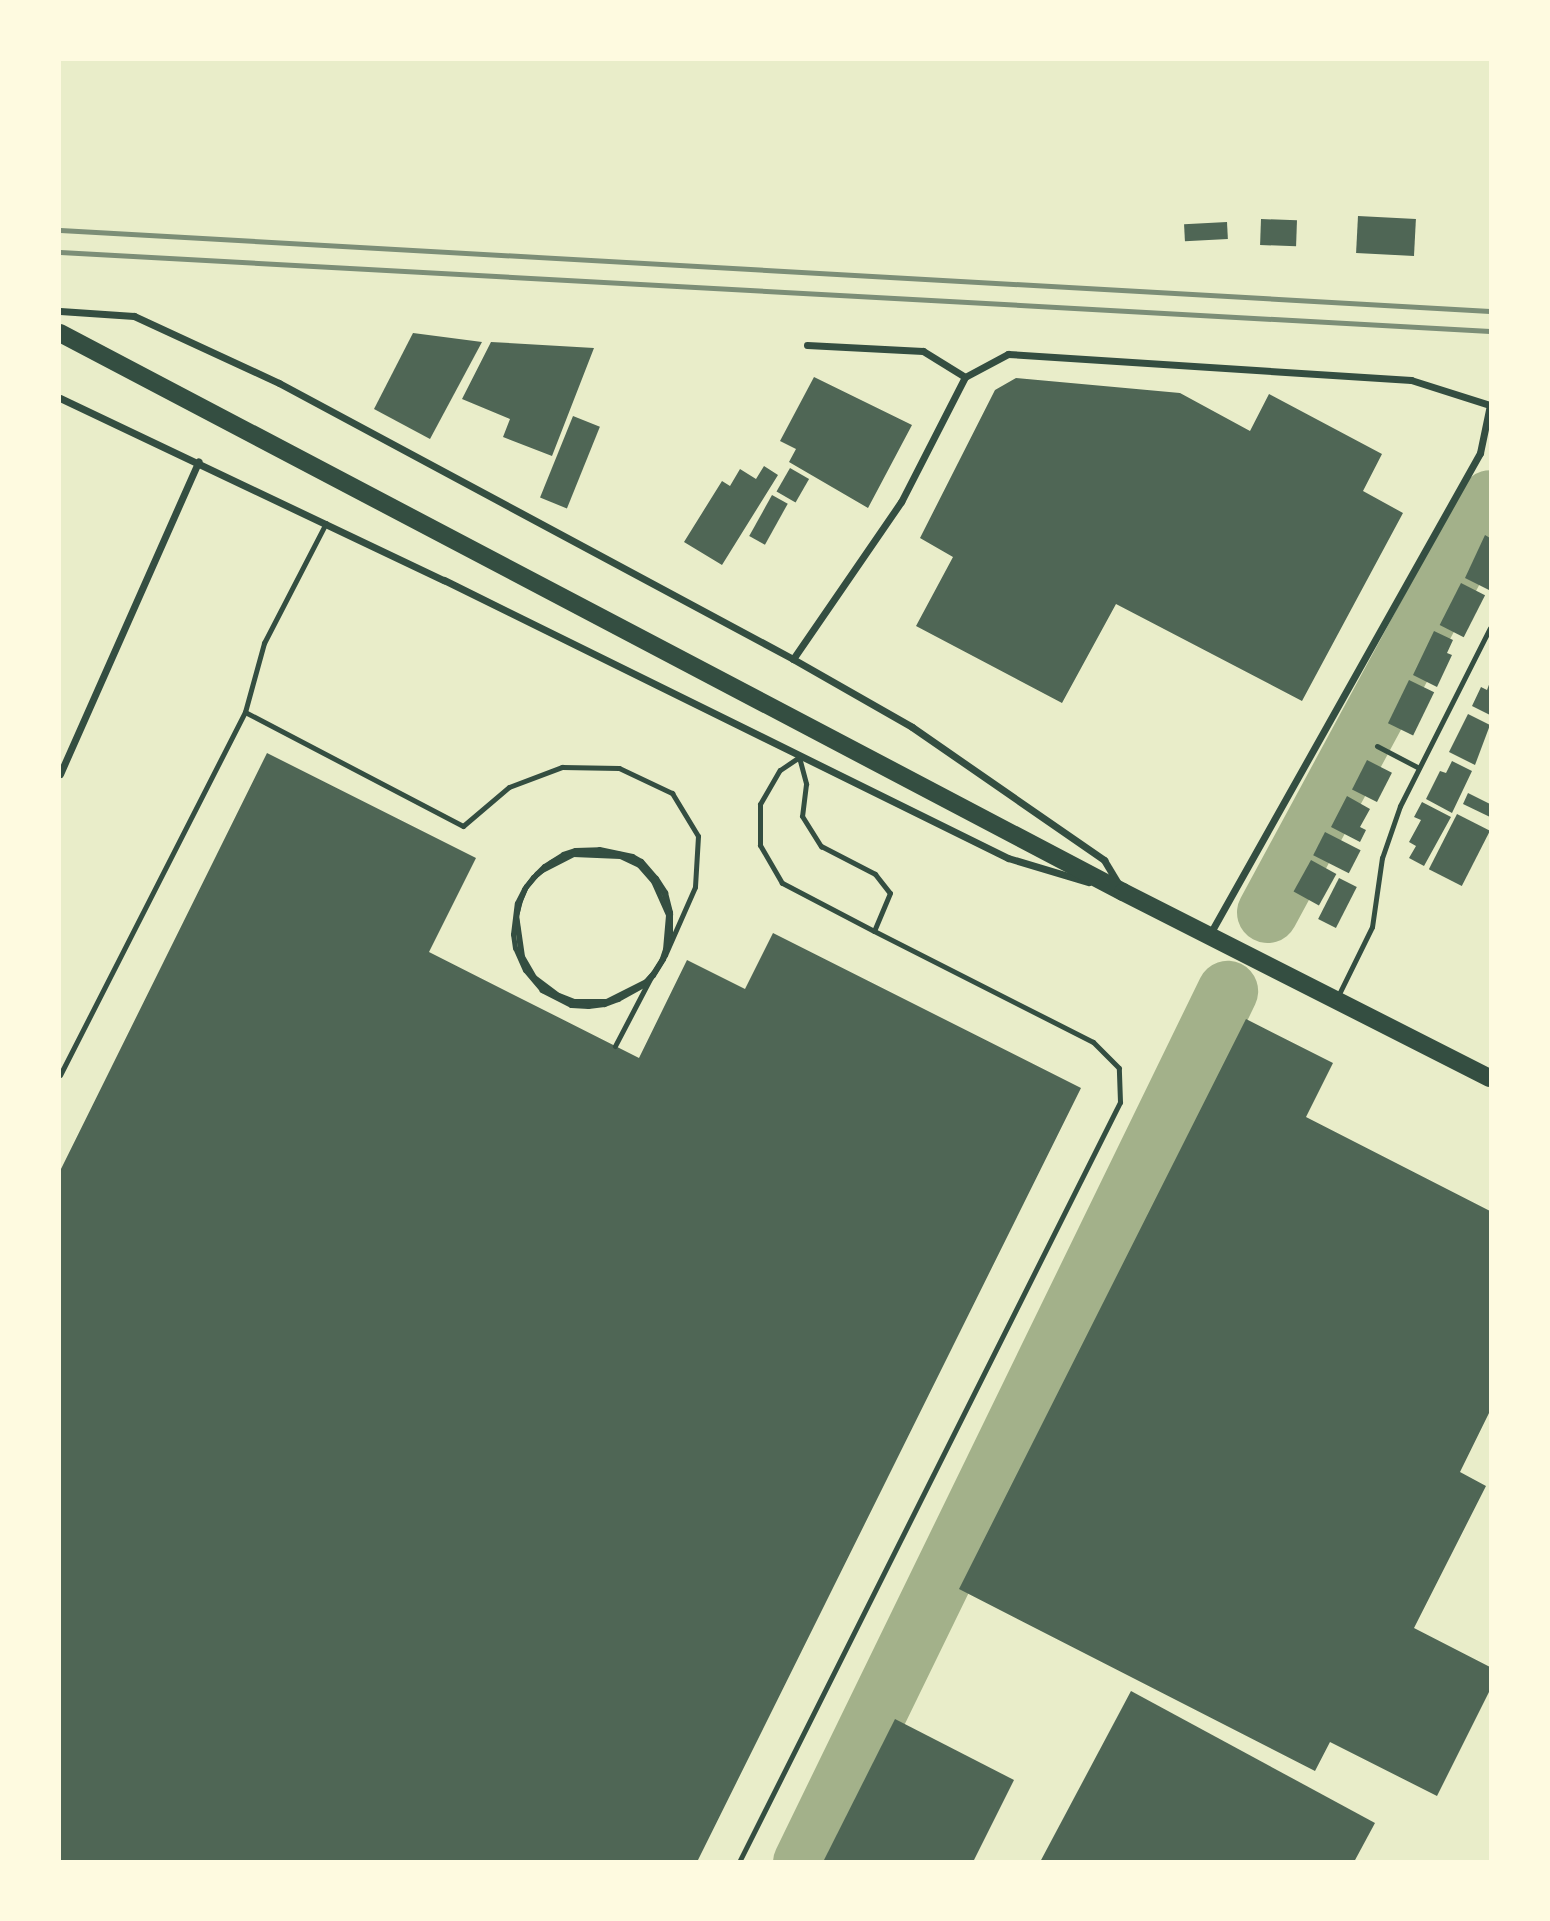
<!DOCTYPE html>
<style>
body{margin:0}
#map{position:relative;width:1550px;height:1921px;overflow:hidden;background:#e9edc9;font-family:Mulish,sans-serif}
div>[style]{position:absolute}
.river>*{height:61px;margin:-30.5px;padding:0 30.5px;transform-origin:30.5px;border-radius:30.5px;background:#a3b18a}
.building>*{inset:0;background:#4f6655;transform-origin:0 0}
.service>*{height:5px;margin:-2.5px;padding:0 2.5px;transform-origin:2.5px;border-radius:2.5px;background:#344e41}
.minor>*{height:7px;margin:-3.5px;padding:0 3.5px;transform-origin:3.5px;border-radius:3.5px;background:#344e41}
.primary>*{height:18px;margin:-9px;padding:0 9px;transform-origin:9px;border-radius:9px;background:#344e41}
.rail>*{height:5px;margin:-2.5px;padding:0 2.5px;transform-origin:2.5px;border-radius:2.5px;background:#7c8e77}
span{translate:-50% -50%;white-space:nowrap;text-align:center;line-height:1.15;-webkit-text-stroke:5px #fefae0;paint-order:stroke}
.frame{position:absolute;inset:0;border:61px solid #fefae0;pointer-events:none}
</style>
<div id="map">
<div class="river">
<i style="left:1267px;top:912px;width:468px;rotate:-61.6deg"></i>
<i style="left:803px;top:1862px;width:969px;rotate:-64.04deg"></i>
</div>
<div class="building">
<i style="left:1358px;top:216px;width:58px;height:37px;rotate:3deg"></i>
<i style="left:1261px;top:219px;width:36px;height:26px;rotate:2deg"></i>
<i style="left:1227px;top:222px;width:17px;height:43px;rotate:87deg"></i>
<i style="clip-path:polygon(413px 333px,482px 342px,430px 439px,374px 409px)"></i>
<i style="clip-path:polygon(491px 342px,594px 348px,552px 456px,503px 437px,510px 419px,462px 399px)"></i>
<i style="clip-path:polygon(814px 377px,912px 425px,868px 508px,789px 462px,796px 449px,780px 441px)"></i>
<i style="clip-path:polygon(1016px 378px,1180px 393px,1250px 431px,1269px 394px,1382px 454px,1363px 491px,1403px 513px,1302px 701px,1116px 604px,1062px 703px,916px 626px,953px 557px,920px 538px,995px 390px)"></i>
<i style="left:573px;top:416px;width:29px;height:88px;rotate:22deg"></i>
<i style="clip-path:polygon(764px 466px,778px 475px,722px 565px,684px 542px,722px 481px,730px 486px,740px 469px,756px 479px)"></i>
<i style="left:790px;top:468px;width:22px;height:27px;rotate:30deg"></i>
<i style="left:772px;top:495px;width:18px;height:47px;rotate:29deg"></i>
<i style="clip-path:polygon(1485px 535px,1490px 538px,1489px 590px,1465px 578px)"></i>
<i style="left:1461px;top:583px;width:27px;height:47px;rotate:27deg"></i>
<i style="clip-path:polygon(1434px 631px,1453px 640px,1447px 653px,1452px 655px,1437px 687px,1413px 675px)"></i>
<i style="left:1409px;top:680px;width:28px;height:48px;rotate:26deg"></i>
<i style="clip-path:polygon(1490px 682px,1490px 715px,1472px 706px,1481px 687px,1487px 690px)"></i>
<i style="clip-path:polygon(1468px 714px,1490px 725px,1475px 765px,1449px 752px)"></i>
<i style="clip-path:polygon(267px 753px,476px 858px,429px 952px,639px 1058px,687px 960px,745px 989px,773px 933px,1081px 1088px,697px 1862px,60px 1862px,60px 1171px)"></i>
<i style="left:1367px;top:760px;width:28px;height:33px;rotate:27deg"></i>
<i style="clip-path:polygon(1452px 761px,1472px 771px,1452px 813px,1426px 799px,1440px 771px,1446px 773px)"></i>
<i style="clip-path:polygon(1468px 793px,1490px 804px,1490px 817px,1463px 804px)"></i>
<i style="clip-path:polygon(1347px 796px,1370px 809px,1360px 827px,1366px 830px,1360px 842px,1331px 827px)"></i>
<i style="clip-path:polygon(1422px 802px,1451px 817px,1424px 866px,1409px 858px,1416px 846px,1409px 842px,1421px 820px,1414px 817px)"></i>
<i style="left:1457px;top:814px;width:37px;height:62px;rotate:27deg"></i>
<i style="left:1325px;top:832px;width:40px;height:26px;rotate:27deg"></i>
<i style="left:1311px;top:860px;width:29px;height:36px;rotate:29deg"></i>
<i style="left:1339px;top:878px;width:20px;height:46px;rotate:27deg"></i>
<i style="clip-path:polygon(1246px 1019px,1333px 1063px,1306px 1117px,1490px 1211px,1490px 1411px,1460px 1472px,1486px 1486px,1414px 1628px,1490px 1667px,1490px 1690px,1437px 1796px,1330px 1742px,1315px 1771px,959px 1589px)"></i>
<i style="clip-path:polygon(1131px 1691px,1375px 1823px,1354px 1862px,1040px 1862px)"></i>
<i style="clip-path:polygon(895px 1719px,1014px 1780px,973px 1862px,823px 1862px)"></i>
</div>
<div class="service">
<i style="left:245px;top:712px;width:246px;rotate:27.6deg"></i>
<i style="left:463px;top:826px;width:60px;rotate:-40.3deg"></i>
<i style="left:509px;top:787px;width:57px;rotate:-20.7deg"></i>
<i style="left:562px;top:767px;width:57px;rotate:1deg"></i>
<i style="left:619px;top:768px;width:59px;rotate:25.3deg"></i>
<i style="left:672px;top:793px;width:50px;rotate:58.8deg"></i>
<i style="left:698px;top:836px;width:51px;rotate:93.4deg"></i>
<i style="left:695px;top:887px;width:74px;rotate:113.8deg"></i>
<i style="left:665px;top:955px;width:19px;rotate:122deg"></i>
<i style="left:655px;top:971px;width:13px;rotate:132deg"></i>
<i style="left:646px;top:981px;width:45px;rotate:153.4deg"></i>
<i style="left:606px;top:1001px;width:32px;rotate:180deg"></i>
<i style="left:574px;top:1001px;width:17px;rotate:-159deg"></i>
<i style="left:558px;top:995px;width:30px;rotate:-143deg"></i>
<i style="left:534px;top:977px;width:24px;rotate:-120deg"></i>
<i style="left:522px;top:956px;width:41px;rotate:-98.3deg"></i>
<i style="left:516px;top:915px;width:16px;rotate:-75deg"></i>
<i style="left:520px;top:900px;width:15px;rotate:-67deg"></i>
<i style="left:526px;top:886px;width:16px;rotate:-50deg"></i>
<i style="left:536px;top:874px;width:11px;rotate:-45deg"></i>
<i style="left:544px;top:866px;width:22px;rotate:-32deg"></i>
<i style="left:563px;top:854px;width:13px;rotate:-18deg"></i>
<i style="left:575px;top:850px;width:24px;rotate:-2deg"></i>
<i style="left:599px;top:849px;width:34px;rotate:12deg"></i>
<i style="left:632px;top:856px;width:10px;rotate:29deg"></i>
<i style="left:641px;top:861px;width:23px;rotate:49deg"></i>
<i style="left:656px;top:878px;width:17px;rotate:57deg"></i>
<i style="left:665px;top:892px;width:21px;rotate:76deg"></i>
<i style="left:670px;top:912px;width:20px;rotate:90deg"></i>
<i style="left:670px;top:932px;width:13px;rotate:103deg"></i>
<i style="left:667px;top:945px;width:13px;rotate:108deg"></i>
<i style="left:663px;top:957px;width:19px;rotate:122deg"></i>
<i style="left:653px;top:973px;width:13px;rotate:132deg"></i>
<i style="left:644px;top:983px;width:44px;rotate:152.9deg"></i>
<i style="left:605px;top:1003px;width:32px;rotate:180deg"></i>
<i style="left:573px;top:1003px;width:16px;rotate:-158deg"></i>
<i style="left:558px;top:997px;width:30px;rotate:-143deg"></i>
<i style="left:534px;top:979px;width:25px;rotate:-122deg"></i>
<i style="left:521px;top:958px;width:41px;rotate:-97deg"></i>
<i style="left:516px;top:917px;width:15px;rotate:-79deg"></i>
<i style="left:519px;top:902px;width:15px;rotate:-67deg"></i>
<i style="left:525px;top:888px;width:16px;rotate:-50deg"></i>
<i style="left:535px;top:876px;width:12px;rotate:-42deg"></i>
<i style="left:544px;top:868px;width:9px;rotate:-41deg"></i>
<i style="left:551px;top:862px;width:13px;rotate:-29deg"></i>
<i style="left:562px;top:856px;width:25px;rotate:-14deg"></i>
<i style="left:586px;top:850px;width:13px;rotate:4deg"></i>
<i style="left:599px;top:851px;width:22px;rotate:8deg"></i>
<i style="left:621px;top:854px;width:22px;rotate:22deg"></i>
<i style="left:641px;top:862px;width:39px;rotate:54deg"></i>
<i style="left:664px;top:894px;width:21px;rotate:73deg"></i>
<i style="left:670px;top:914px;width:19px;rotate:93deg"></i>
<i style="left:669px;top:933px;width:14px;rotate:102deg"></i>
<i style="left:666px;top:947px;width:12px;rotate:104deg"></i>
<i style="left:663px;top:959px;width:19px;rotate:122deg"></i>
<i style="left:653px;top:975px;width:14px;rotate:135deg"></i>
<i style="left:643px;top:985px;width:29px;rotate:151deg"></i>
<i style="left:618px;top:999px;width:15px;rotate:160deg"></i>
<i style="left:604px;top:1004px;width:16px;rotate:173deg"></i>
<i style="left:588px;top:1006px;width:17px;rotate:-177deg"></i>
<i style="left:571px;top:1005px;width:33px;rotate:-153deg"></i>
<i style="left:542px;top:990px;width:26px;rotate:-130deg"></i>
<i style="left:525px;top:970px;width:24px;rotate:-114deg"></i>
<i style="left:515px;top:948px;width:14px;rotate:-98deg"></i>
<i style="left:513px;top:934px;width:31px;rotate:-83deg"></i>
<i style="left:517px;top:903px;width:16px;rotate:-63deg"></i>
<i style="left:524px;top:889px;width:15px;rotate:-53deg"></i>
<i style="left:533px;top:877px;width:11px;rotate:-38deg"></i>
<i style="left:542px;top:870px;width:35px;rotate:-27deg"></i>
<i style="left:573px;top:854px;width:47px;rotate:2.4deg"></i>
<i style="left:620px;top:856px;width:21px;rotate:25deg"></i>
<i style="left:639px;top:865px;width:21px;rotate:49deg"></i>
<i style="left:653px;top:881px;width:37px;rotate:66deg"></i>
<i style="left:668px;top:915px;width:34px;rotate:95deg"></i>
<i style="left:665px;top:949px;width:13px;rotate:108deg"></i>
<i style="left:661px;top:961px;width:19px;rotate:122deg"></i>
<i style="left:651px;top:977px;width:78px;rotate:117.6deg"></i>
<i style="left:1377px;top:746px;width:47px;rotate:27.6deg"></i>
<i style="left:1338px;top:996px;width:77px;rotate:-63.8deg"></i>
<i style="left:1372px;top:927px;width:70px;rotate:-81.8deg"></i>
<i style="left:1382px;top:858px;width:55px;rotate:-70.9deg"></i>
<i style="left:1400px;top:806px;width:199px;rotate:-63.2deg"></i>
<i style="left:60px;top:1075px;width:407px;rotate:-63deg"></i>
<i style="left:245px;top:712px;width:72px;rotate:-74.6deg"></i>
<i style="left:264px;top:643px;width:135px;rotate:-62.7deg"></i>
<i style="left:739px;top:1862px;width:850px;rotate:-63.37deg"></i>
<i style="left:1120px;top:1102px;width:34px;rotate:-92deg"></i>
<i style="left:1119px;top:1068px;width:37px;rotate:-135deg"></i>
<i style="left:1093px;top:1042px;width:246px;rotate:-153.1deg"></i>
<i style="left:874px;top:931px;width:104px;rotate:-152.4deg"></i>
<i style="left:782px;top:883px;width:44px;rotate:-120.1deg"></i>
<i style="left:760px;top:845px;width:41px;rotate:-90deg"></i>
<i style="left:760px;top:804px;width:39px;rotate:-60deg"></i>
<i style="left:780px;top:770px;width:23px;rotate:-34deg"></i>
<i style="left:799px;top:757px;width:28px;rotate:75deg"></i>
<i style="left:806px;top:784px;width:32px;rotate:97deg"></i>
<i style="left:802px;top:816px;width:36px;rotate:58deg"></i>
<i style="left:821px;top:846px;width:61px;rotate:27.4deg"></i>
<i style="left:875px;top:874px;width:24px;rotate:52deg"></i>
<i style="left:890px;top:893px;width:41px;rotate:112.8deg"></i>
</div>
<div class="minor">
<i style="left:60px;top:311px;width:74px;rotate:3.9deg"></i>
<i style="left:134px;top:316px;width:160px;rotate:24.8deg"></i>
<i style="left:279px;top:383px;width:583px;rotate:28.23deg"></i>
<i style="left:793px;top:659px;width:137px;rotate:29.7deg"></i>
<i style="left:912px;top:727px;width:234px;rotate:34.7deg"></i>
<i style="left:1104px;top:860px;width:29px;rotate:59deg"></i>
<i style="left:807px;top:345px;width:116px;rotate:3deg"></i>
<i style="left:923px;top:351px;width:49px;rotate:31.8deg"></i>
<i style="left:60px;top:398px;width:425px;rotate:25.4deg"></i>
<i style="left:444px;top:580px;width:629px;rotate:26.24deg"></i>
<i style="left:1008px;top:858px;width:84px;rotate:16.7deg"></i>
<i style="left:793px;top:659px;width:191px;rotate:-55.5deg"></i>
<i style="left:901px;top:502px;width:140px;rotate:-62.9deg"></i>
<i style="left:965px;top:377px;width:49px;rotate:-28.1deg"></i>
<i style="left:1008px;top:354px;width:404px;rotate:3.7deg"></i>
<i style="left:1411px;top:380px;width:83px;rotate:17.6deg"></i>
<i style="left:1490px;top:405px;width:49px;rotate:101.8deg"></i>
<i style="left:1480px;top:453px;width:552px;rotate:119.31deg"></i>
<i style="left:60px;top:774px;width:342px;rotate:-66.1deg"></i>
</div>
<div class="primary">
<i style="left:60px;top:333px;width:1201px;rotate:27.74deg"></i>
<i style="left:1123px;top:892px;width:411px;rotate:26.9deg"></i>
</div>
<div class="rail">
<i style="left:60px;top:230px;width:1432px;rotate:3.24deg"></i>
<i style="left:60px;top:252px;width:1432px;rotate:3.16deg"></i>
</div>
<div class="frame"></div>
</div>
